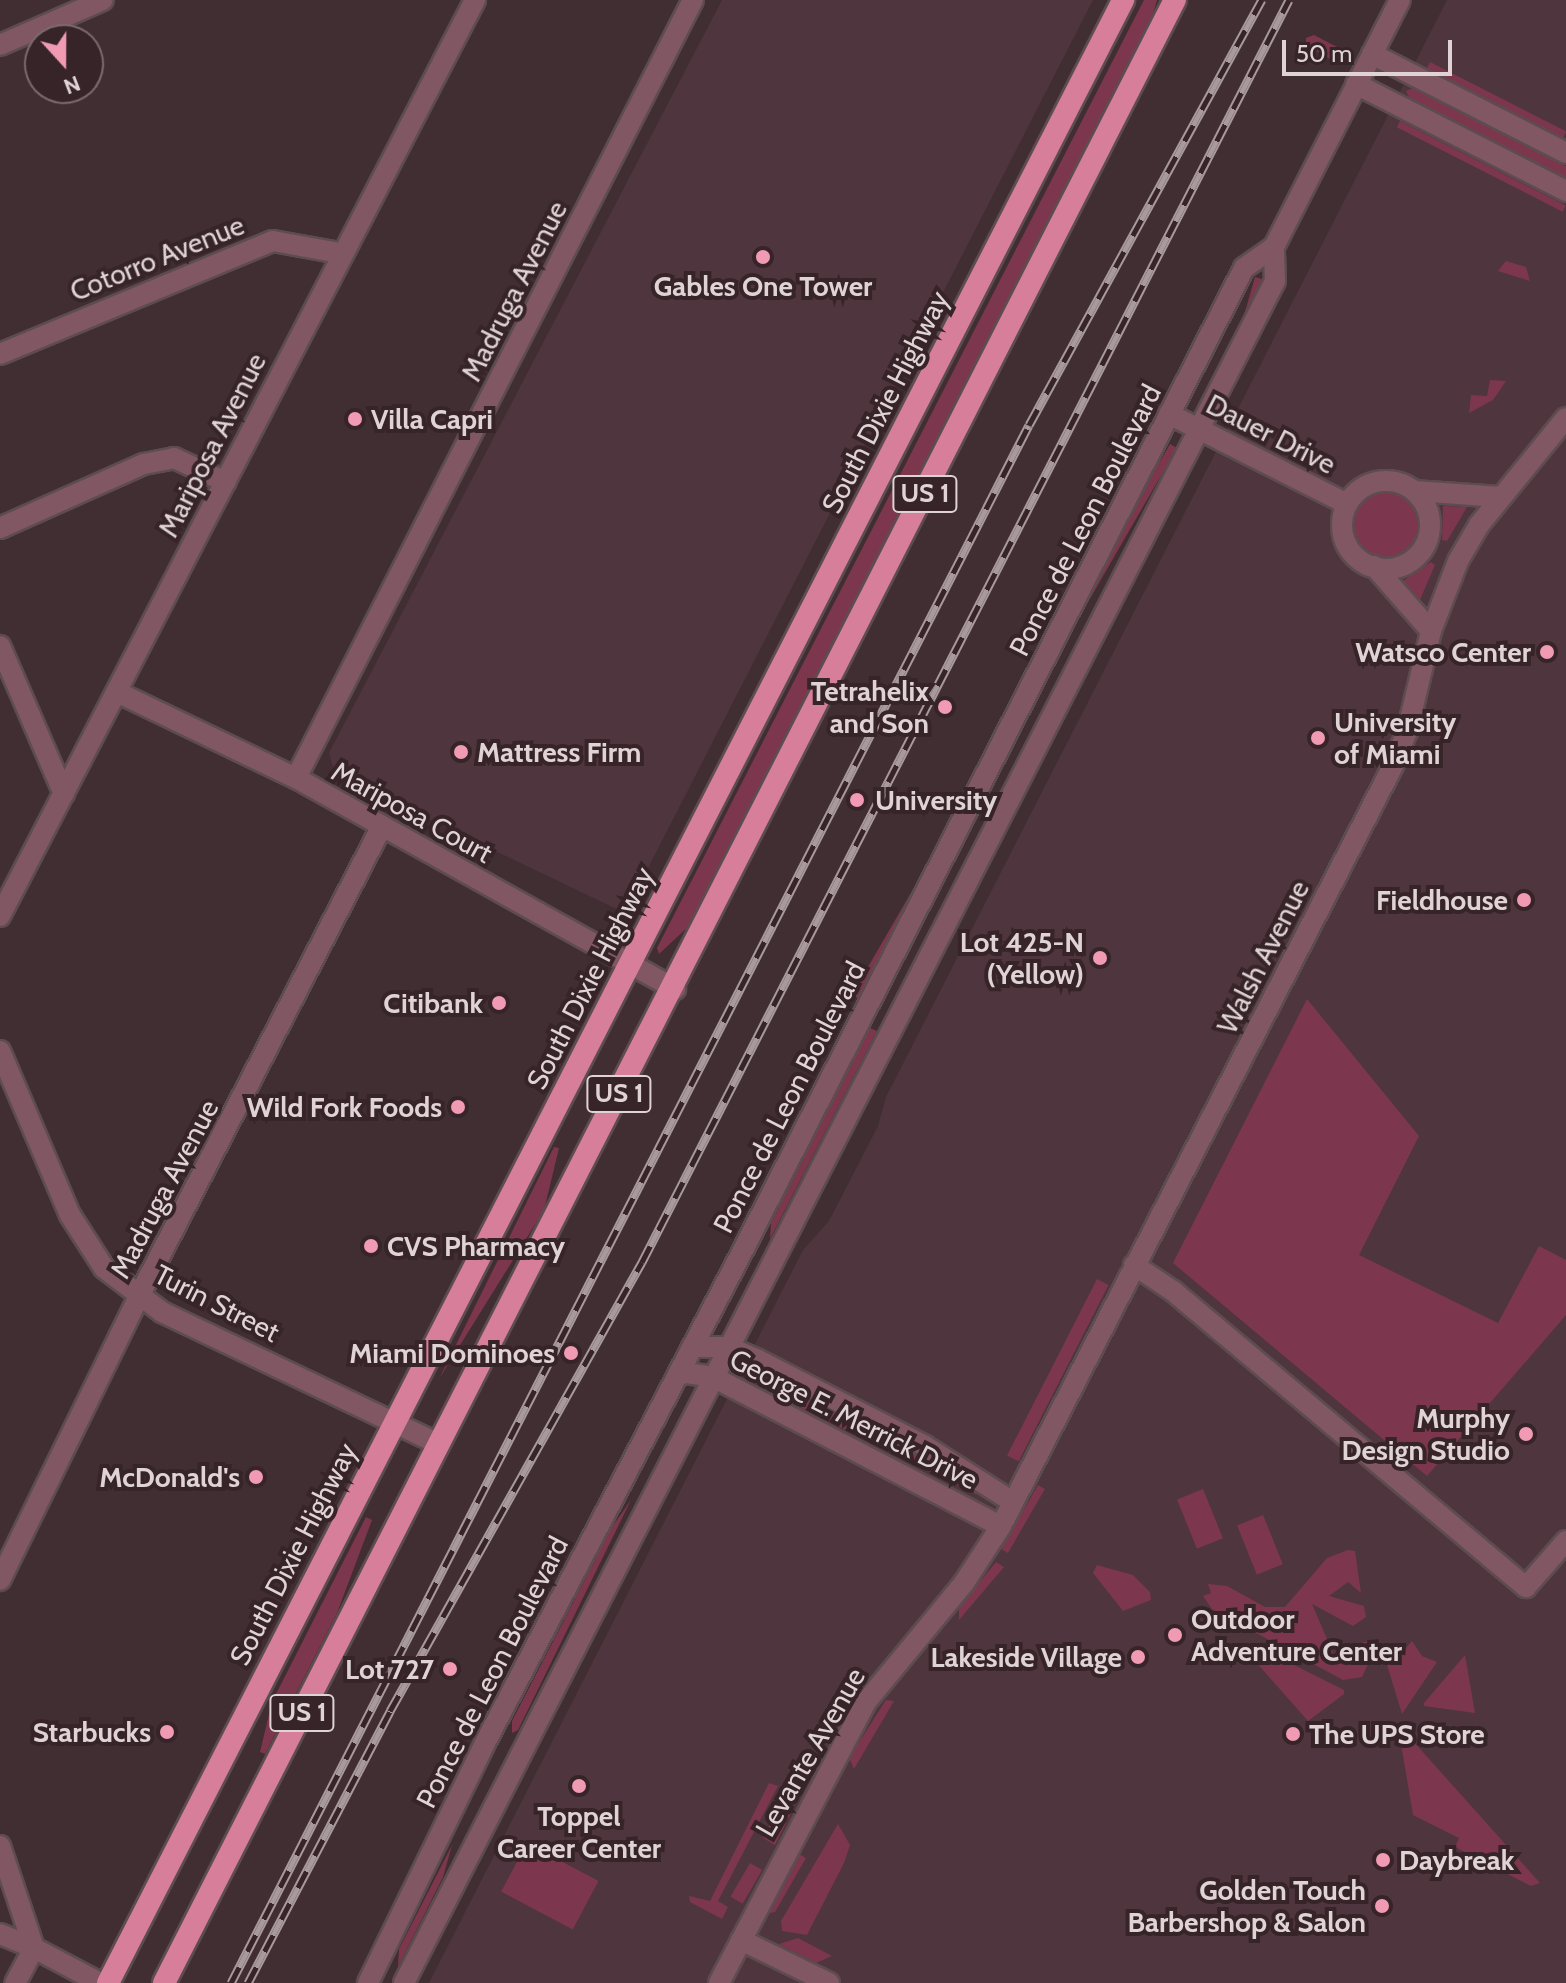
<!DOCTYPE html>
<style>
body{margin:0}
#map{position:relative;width:1566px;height:1983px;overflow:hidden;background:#412e33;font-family:Cabin,sans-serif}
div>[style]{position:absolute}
.built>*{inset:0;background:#4f353d}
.green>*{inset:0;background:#7c374f;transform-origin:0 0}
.round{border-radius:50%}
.roads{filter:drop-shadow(2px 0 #5d4c50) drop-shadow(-2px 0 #5d4c50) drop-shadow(0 2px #5d4c50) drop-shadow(0 -2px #5d4c50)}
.minor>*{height:20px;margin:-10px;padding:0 10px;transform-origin:10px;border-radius:10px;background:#805763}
.minor>.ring{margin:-10px;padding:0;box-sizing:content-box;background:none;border:20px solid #805763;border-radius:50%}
.tertiary>*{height:20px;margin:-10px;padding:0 10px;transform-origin:10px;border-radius:10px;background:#805763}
.trunk>*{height:22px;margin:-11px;padding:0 11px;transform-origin:11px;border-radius:11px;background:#d77e9a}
.rail>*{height:9px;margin-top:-4.5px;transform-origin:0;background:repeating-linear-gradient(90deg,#362429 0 18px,#a7999c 0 36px);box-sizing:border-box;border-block:2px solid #a7999c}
.dots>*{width:22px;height:22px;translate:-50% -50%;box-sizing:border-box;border:4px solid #362429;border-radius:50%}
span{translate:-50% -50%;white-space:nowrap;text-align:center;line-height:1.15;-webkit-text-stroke:8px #362429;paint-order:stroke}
.shield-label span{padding:2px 6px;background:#362429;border:2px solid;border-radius:6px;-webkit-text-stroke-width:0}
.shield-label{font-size:26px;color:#dfd3d6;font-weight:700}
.street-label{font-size:28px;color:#dfd3d6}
.poi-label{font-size:28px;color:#dfd3d6;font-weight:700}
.left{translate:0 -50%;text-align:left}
.right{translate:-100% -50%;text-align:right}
.north{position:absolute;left:24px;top:24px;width:80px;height:80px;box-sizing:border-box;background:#362429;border:2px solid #7a6a6e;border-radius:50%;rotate:159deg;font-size:22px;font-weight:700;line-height:32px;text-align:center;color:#dfd3d6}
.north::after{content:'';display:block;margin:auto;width:28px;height:36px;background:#f09ab4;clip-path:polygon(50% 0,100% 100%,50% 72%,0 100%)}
.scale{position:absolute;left:1282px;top:40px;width:170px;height:36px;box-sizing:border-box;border:4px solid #dfd3d6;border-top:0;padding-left:10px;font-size:24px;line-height:28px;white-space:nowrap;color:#dfd3d6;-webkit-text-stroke:6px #362429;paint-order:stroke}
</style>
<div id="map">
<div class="built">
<i style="clip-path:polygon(722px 0,1093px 0,625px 913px,335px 774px,329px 753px)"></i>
<i style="clip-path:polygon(1447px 0,1566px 0,1566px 1983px,429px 1983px,803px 1250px,829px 1221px,878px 1126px,886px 1097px)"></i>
</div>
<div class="green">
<i style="clip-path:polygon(1144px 0,1157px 0,1150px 24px,690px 925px,659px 954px,657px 948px)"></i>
<i style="clip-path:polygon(1314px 35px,1337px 47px,1338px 57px,1330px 59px,1306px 45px,1306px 38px)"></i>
<i style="left:1430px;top:62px;width:153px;height:7px;rotate:27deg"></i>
<i style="clip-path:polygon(1413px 88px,1566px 166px,1566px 179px,1410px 99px,1406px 91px)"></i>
<i style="left:1400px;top:121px;width:186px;height:7px;rotate:27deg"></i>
<i style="clip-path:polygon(1506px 261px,1526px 267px,1530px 281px,1498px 271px)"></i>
<i style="left:1255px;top:277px;width:7px;height:121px;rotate:16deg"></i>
<i style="clip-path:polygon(1490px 380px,1506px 381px,1493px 400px,1469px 413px,1471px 395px,1487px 396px)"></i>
<i style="left:1170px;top:444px;width:8px;height:636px;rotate:30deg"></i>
<i class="round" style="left:1353px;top:492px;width:66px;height:66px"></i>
<i style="clip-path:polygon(1443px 506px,1467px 507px,1447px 541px,1442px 540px)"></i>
<i style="clip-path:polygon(1431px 562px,1435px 565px,1419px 602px,1403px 581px)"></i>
<i style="clip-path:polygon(1307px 999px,1419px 1136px,1359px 1255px,1498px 1323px,1539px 1246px,1566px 1260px,1566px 1315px,1427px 1476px,1173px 1263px)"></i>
<i style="clip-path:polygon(870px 1028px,877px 1031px,770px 1239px,771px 1223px)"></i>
<i style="clip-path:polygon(554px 1147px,559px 1148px,544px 1210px,439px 1379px)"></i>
<i style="left:1097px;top:1279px;width:13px;height:198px;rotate:27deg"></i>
<i style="clip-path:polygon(753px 1371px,783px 1386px,784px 1394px,749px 1381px,746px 1374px)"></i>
<i style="clip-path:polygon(802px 1397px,900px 1440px,976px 1488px,976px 1494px,801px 1408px)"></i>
<i style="left:1038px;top:1485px;width:8px;height:74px;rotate:30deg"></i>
<i style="left:1203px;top:1489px;width:53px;height:28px;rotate:68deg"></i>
<i style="clip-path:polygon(631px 1500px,518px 1730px,512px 1733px,512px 1721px,612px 1527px)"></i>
<i style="left:1263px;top:1515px;width:53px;height:28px;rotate:68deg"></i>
<i style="clip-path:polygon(366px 1517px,372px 1520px,337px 1613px,265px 1754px,260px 1752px,272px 1702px)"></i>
<i style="clip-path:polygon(1348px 1550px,1355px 1551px,1361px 1593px,1348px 1582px,1329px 1596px,1364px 1606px,1366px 1617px,1353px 1626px,1312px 1604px,1337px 1662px,1355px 1661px,1358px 1644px,1368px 1641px,1373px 1654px,1362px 1677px,1343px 1680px,1212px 1609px,1203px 1596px,1211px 1593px,1208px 1584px,1227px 1586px,1265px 1607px,1285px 1607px,1327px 1558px)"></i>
<i style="clip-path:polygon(996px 1562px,1004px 1567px,959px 1620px,959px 1607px)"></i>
<i style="clip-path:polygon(1097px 1565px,1133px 1575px,1150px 1592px,1151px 1600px,1123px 1611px,1093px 1573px)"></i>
<i style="clip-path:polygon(1412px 1641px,1422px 1656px,1437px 1662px,1402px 1714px,1384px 1655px,1398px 1657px)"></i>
<i style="clip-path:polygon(1264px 1650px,1344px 1690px,1344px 1694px,1308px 1721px,1255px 1661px,1256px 1652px)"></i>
<i style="clip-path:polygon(1465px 1655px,1475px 1713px,1424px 1706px,1424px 1703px)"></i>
<i style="clip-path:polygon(886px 1700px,894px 1701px,854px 1769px,849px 1758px)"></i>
<i style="clip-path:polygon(1399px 1732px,1405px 1732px,1540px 1883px,1531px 1886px,1455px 1847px,1459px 1838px,1413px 1815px)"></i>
<i style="clip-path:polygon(769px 1783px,778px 1786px,718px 1901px,728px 1907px,722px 1919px,690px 1902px,689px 1896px,710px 1901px)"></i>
<i style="clip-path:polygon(786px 1790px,793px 1801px,792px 1811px,775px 1845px,763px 1838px)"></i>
<i style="clip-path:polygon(838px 1824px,850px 1845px,844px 1863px,807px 1935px,782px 1931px,781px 1921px)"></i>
<i style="left:527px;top:1843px;width:81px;height:55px;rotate:28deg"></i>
<i style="clip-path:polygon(452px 1845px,443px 1877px,398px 1967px,399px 1949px)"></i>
<i style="clip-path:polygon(797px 1853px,806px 1858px,775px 1912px,766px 1914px)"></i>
<i style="left:750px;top:1863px;width:14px;height:39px;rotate:30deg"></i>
<i style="clip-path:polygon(798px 1938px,832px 1956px,816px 1963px,779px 1944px)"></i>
</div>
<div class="roads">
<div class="minor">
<i style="left:0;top:45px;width:112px;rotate:-23.6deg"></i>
<i style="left:1372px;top:54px;width:218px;rotate:27deg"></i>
<i style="left:1356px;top:84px;width:236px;rotate:27deg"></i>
<i style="left:0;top:354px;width:295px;rotate:-22.5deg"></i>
<i style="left:273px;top:241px;width:68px;rotate:10.2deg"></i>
<i style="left:1169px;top:414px;width:199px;rotate:26.8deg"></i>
<i class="ring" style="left:1342px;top:481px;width:68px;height:68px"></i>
<i style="left:1414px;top:491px;width:87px;rotate:3.9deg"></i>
<i style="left:0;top:528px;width:158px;rotate:-24deg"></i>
<i style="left:144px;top:464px;width:31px;rotate:-11deg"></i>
<i style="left:174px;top:458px;width:57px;rotate:24.8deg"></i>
<i style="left:1374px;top:566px;width:86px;rotate:48.8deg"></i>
<i style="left:0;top:646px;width:161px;rotate:66.6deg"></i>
<i style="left:117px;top:692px;width:199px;rotate:25.7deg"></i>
<i style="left:296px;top:778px;width:434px;rotate:29.1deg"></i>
<i style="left:296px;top:778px;width:873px;rotate:-62.97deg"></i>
<i style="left:0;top:916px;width:1032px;rotate:-62.59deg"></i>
<i style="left:0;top:1051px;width:178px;rotate:66.9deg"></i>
<i style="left:70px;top:1215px;width:63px;rotate:57.3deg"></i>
<i style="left:104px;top:1268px;width:73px;rotate:37.2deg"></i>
<i style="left:162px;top:1312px;width:307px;rotate:25.5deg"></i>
<i style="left:1134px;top:1265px;width:47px;rotate:33.7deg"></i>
<i style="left:1173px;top:1291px;width:461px;rotate:40deg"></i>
<i style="left:1526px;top:1587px;width:61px;rotate:-49deg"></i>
<i style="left:692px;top:1347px;width:36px"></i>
<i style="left:728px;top:1347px;width:33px;rotate:23deg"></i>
<i style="left:758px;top:1360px;width:188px;rotate:27.2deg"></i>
<i style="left:925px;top:1446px;width:104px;rotate:32.5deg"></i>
<i style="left:679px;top:1372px;width:34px;rotate:8deg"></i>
<i style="left:713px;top:1377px;width:324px;rotate:27.4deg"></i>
<i style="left:0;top:1580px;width:314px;rotate:-63.9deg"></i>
<i style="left:138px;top:1298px;width:531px;rotate:-62.66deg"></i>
<i style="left:0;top:1934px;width:37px;rotate:22deg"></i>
<i style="left:34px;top:1948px;width:40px;rotate:118deg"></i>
<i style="left:741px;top:1940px;width:98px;rotate:26deg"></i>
<i style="left:719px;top:1983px;width:317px;rotate:-62.4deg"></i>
<i style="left:866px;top:1702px;width:154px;rotate:-50.5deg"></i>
<i style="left:964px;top:1583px;width:68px;rotate:-57deg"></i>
<i style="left:1001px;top:1526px;width:855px;rotate:-62.72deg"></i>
<i style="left:1393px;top:766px;width:37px;rotate:-68deg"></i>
<i style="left:1407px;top:732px;width:104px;rotate:-76.6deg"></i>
<i style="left:1431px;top:631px;width:75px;rotate:-68.9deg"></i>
<i style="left:1458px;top:561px;width:42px;rotate:-59.7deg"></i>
<i style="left:1479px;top:525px;width:138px;rotate:-50.9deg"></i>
</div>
<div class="tertiary">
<i style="left:0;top:1846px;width:108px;rotate:71.6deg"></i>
<i style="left:34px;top:1948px;width:75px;rotate:27.9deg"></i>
<i style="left:368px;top:1983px;width:267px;rotate:-64deg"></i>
<i style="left:485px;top:1743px;width:547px;rotate:-62.36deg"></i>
<i style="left:739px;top:1258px;width:1111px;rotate:-62.97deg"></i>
<i style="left:1244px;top:268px;width:37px;rotate:-35deg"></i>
<i style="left:1274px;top:247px;width:277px;rotate:-63deg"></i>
<i style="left:404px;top:1983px;width:1912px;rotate:-62.9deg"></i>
<i style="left:1275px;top:281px;width:34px;rotate:-92deg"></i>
</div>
<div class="trunk">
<i style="left:108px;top:1983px;width:2228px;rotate:-62.89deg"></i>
<i style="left:164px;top:1983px;width:2226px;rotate:-62.99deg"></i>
</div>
</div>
<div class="rail">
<i style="left:231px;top:1983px;width:1750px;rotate:-62.88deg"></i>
<i style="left:1029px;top:425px;width:485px;rotate:-61.3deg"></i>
<i style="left:248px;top:1983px;width:307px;rotate:-62.4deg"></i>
<i style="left:390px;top:1711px;width:515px;rotate:-60.7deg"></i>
<i style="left:642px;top:1262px;width:1418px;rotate:-62.86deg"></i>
</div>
<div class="dots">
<i style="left:763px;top:257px;background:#f09ab4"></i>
<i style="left:355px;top:419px;background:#f09ab4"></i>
<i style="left:1547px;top:652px;background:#f09ab4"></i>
<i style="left:945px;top:707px;background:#f09ab4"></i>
<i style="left:1318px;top:738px;background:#f09ab4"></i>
<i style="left:461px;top:752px;background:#f09ab4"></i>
<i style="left:857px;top:800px;background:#f09ab4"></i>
<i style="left:1524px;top:900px;background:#f09ab4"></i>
<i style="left:1100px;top:958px;background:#f09ab4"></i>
<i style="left:499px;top:1003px;background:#f09ab4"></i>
<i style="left:458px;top:1107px;background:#f09ab4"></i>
<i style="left:371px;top:1246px;background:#f09ab4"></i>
<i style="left:571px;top:1353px;background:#f09ab4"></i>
<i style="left:1526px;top:1434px;background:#f09ab4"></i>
<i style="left:256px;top:1477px;background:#f09ab4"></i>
<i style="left:1175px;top:1635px;background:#f09ab4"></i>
<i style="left:1138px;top:1657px;background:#f09ab4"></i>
<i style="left:450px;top:1669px;background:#f09ab4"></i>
<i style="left:167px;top:1732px;background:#f09ab4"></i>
<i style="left:1293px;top:1734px;background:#f09ab4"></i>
<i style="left:579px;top:1786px;background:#f09ab4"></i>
<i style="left:1383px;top:1860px;background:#f09ab4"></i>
<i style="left:1382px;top:1906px;background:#f09ab4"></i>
</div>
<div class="shield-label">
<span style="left:925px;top:494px">US 1</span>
<span style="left:619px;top:1094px">US 1</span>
<span style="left:302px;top:1713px">US 1</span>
</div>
<div class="street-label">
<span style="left:157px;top:258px;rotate:-22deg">Cotorro Avenue</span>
<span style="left:514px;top:291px;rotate:-63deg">Madruga Avenue</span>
<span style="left:885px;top:402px;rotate:-63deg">South Dixie Highway</span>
<span style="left:1271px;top:434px;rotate:27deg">Dauer Drive</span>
<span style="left:212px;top:445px;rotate:-63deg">Mariposa Avenue</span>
<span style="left:1085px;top:520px;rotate:-63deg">Ponce de Leon Boulevard</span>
<span style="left:412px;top:812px;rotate:29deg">Mariposa Court</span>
<span style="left:1263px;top:957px;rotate:-63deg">Walsh Avenue</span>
<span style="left:590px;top:978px;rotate:-63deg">South Dixie Highway</span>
<span style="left:789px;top:1097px;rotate:-63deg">Ponce de Leon Boulevard</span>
<span style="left:164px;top:1189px;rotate:-62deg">Madruga Avenue</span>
<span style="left:217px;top:1303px;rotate:27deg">Turin Street</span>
<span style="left:854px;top:1419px;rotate:27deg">George E. Merrick Drive</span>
<span style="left:293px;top:1554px;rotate:-63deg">South Dixie Highway</span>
<span style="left:492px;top:1672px;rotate:-63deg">Ponce de Leon Boulevard</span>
<span style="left:810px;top:1752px;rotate:-60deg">Levante Avenue</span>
</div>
<div class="poi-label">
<span style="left:763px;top:286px">Gables One Tower</span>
<span class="left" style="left:371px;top:419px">Villa Capri</span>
<span class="right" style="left:1531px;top:652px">Watsco Center</span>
<span class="right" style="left:929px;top:707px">Tetrahelix<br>and Son</span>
<span class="left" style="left:1334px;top:738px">University<br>of Miami</span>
<span class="left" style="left:477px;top:752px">Mattress Firm</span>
<span class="left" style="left:875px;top:800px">University</span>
<span class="right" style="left:1508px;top:900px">Fieldhouse</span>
<span class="right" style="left:1084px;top:958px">Lot 425-N<br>(Yellow)</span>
<span class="right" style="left:483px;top:1003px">Citibank</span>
<span class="right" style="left:442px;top:1107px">Wild Fork Foods</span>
<span class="left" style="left:387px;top:1246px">CVS Pharmacy</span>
<span class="right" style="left:555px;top:1353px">Miami Dominoes</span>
<span class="right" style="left:1510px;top:1434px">Murphy<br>Design Studio</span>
<span class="right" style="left:240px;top:1477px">McDonald's</span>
<span class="left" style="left:1191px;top:1635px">Outdoor<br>Adventure Center</span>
<span class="right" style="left:1122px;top:1657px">Lakeside Village</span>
<span class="right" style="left:434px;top:1669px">Lot 727</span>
<span class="right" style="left:151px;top:1732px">Starbucks</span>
<span class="left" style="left:1309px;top:1734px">The UPS Store</span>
<span style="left:579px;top:1832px">Toppel<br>Career Center</span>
<span class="left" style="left:1399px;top:1860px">Daybreak</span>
<span class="right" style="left:1366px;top:1906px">Golden Touch<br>Barbershop &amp; Salon</span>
</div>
<div class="north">N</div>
<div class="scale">50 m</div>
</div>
